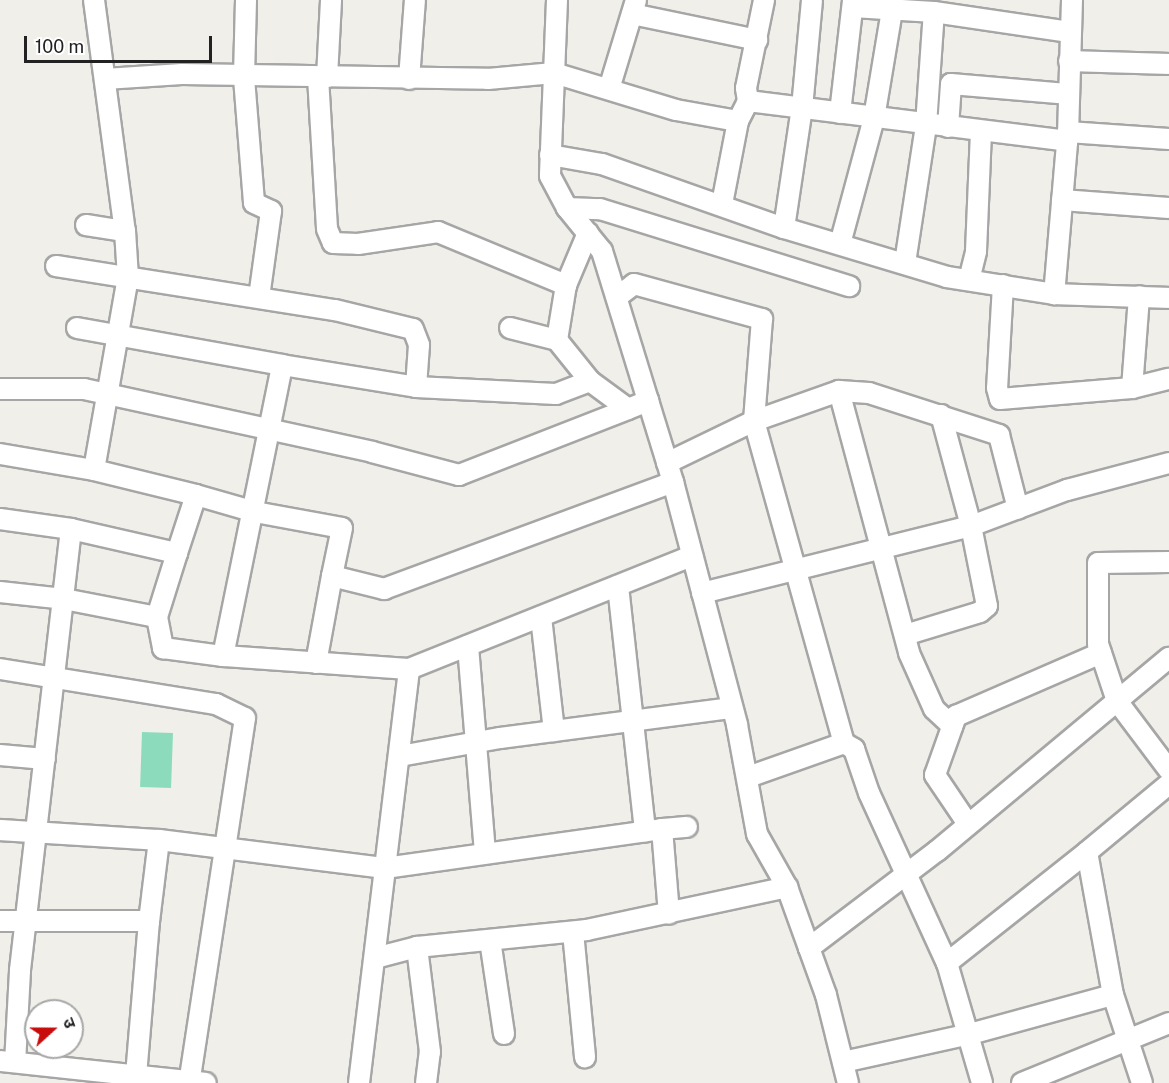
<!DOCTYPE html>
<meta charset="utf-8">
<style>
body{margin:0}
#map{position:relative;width:1169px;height:1083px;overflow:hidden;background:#f1efe9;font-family:"Public Sans","Noto Sans Devanagari",sans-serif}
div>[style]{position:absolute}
.pitch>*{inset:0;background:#8ddbbd;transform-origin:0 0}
.roads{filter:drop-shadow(2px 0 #a6a6a6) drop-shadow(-2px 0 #a6a6a6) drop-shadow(0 2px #a6a6a6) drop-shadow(0 -2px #a6a6a6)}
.minor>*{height:20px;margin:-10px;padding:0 10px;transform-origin:10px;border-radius:10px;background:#fff}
span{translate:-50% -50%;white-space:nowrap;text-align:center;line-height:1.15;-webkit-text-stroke:4.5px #fff;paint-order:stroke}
.north{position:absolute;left:24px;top:999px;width:60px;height:60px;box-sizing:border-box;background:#fff;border:2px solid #a7a7a7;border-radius:50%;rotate:69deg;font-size:16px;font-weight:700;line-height:24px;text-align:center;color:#222}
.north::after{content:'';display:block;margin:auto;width:21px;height:27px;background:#c80c0b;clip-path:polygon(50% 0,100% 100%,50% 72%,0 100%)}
.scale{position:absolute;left:24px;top:36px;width:188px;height:27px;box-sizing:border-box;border:3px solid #222;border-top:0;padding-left:8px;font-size:18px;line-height:21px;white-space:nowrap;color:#222;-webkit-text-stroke:4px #fff;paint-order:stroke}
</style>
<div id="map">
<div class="pitch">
<i style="left:142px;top:732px;width:31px;height:55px;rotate:2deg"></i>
</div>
<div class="roads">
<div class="minor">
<i style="left:94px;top:0;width:233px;rotate:82.4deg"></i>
<i style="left:246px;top:0;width:78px;rotate:91.5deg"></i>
<i style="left:244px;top:78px;width:125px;rotate:85.4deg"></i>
<i style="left:254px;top:203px;width:19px;rotate:25deg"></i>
<i style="left:271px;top:211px;width:87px;rotate:97.9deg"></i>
<i style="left:557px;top:0;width:176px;rotate:92.3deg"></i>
<i style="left:550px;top:176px;width:36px;rotate:62deg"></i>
<i style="left:567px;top:208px;width:55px;rotate:50.9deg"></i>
<i style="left:602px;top:251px;width:242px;rotate:72.9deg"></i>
<i style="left:673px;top:482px;width:251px;rotate:75.2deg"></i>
<i style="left:737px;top:725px;width:111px;rotate:79.6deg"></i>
<i style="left:757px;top:834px;width:61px;rotate:60.5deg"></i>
<i style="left:787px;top:887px;width:65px;rotate:70.2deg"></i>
<i style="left:809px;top:948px;width:50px;rotate:70.1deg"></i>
<i style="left:826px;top:995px;width:91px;rotate:76deg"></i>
<i style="left:1072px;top:0;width:132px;rotate:91.7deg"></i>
<i style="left:1068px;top:132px;width:163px;rotate:94.9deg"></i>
<i style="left:1054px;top:294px;width:115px;rotate:2deg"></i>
<i style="left:853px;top:7px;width:81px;rotate:3.5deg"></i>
<i style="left:934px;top:12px;width:137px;rotate:8.4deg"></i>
<i style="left:632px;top:14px;width:128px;rotate:11.7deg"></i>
<i style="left:1069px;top:61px;width:100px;rotate:1.7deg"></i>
<i style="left:318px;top:77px;width:152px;rotate:86.6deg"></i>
<i style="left:327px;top:229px;width:15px;rotate:67deg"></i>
<i style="left:333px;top:243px;width:25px;rotate:2deg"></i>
<i style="left:358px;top:244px;width:81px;rotate:-8.5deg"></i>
<i style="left:438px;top:232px;width:139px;rotate:22.5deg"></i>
<i style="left:327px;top:77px;width:77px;rotate:-87deg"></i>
<i style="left:105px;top:79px;width:77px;rotate:-3.7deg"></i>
<i style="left:182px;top:74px;width:306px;rotate:0.9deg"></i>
<i style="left:488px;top:79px;width:66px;rotate:-5.2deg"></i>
<i style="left:554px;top:73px;width:127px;rotate:16.9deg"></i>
<i style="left:676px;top:110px;width:63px;rotate:10.1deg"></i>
<i style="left:738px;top:121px;width:22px;rotate:-63deg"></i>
<i style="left:748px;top:101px;width:322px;rotate:7.1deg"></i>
<i style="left:409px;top:79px;width:79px;rotate:-85.7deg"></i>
<i style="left:609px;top:89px;width:93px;rotate:-73.1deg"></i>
<i style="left:748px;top:101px;width:13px;rotate:-99deg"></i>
<i style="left:746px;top:88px;width:90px;rotate:-78.4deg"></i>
<i style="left:840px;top:113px;width:114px;rotate:-83.4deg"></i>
<i style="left:948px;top:127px;width:43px;rotate:-86deg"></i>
<i style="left:951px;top:84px;width:116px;rotate:4.9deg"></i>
<i style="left:1068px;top:132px;width:101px;rotate:4deg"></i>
<i style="left:550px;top:155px;width:53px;rotate:9.8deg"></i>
<i style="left:602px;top:164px;width:193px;rotate:19.4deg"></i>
<i style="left:784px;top:228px;width:170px;rotate:16.7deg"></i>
<i style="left:947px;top:277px;width:108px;rotate:9deg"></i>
<i style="left:1062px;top:200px;width:107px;rotate:4.3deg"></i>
<i style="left:722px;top:204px;width:85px;rotate:-79.1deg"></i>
<i style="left:567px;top:208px;width:33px;rotate:2deg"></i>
<i style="left:600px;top:209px;width:261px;rotate:17.2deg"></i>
<i style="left:86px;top:225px;width:39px;rotate:9deg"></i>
<i style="left:125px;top:231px;width:46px;rotate:86.3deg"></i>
<i style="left:128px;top:277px;width:196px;rotate:100deg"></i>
<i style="left:94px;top:470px;width:105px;rotate:13.8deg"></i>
<i style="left:784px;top:228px;width:121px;rotate:-81.5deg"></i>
<i style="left:802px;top:108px;width:108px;rotate:-84.7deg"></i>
<i style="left:588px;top:233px;width:56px;rotate:112.9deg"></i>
<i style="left:566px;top:285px;width:56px;rotate:99.3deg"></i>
<i style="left:557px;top:340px;width:53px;rotate:51.2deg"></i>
<i style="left:840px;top:244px;width:131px;rotate:-74.9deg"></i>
<i style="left:874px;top:118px;width:109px;rotate:-80.5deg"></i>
<i style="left:905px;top:263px;width:140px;rotate:-81.3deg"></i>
<i style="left:926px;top:125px;width:113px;rotate:-86deg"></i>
<i style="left:56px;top:266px;width:282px;rotate:9deg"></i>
<i style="left:335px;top:310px;width:80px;rotate:13.7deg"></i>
<i style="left:413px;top:329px;width:17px;rotate:69deg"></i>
<i style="left:419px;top:345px;width:42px;rotate:94.1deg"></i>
<i style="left:969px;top:280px;width:30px;rotate:-76deg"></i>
<i style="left:976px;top:251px;width:119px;rotate:-87.6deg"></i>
<i style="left:1003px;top:285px;width:103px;rotate:93.3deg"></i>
<i style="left:997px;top:388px;width:11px;rotate:75deg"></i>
<i style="left:1000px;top:399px;width:132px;rotate:-4.8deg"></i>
<i style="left:1132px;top:388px;width:38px;rotate:-14deg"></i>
<i style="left:617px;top:297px;width:21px;rotate:-37deg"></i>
<i style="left:634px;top:284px;width:133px;rotate:15.3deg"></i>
<i style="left:762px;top:319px;width:102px;rotate:94.5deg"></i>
<i style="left:754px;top:421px;width:334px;rotate:74.4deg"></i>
<i style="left:844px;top:743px;width:12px;rotate:31deg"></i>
<i style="left:854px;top:749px;width:46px;rotate:71.2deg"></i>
<i style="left:869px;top:793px;width:187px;rotate:65.4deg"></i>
<i style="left:947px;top:963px;width:179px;rotate:-38.4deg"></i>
<i style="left:77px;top:328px;width:208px;rotate:10.2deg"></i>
<i style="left:510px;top:328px;width:49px;rotate:14.3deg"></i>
<i style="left:1132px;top:388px;width:92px;rotate:-85.6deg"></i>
<i style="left:0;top:389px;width:84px"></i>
<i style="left:84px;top:389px;width:295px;rotate:12.3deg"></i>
<i style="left:372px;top:452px;width:90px;rotate:14.8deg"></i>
<i style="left:459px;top:475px;width:181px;rotate:-21.3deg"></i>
<i style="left:839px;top:391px;width:30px;rotate:4deg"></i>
<i style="left:869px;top:393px;width:137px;rotate:17.9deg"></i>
<i style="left:999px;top:435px;width:76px;rotate:75.6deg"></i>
<i style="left:0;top:454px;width:95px;rotate:9.7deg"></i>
<i style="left:667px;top:463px;width:97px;rotate:-25.8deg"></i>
<i style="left:754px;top:421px;width:90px;rotate:-19.4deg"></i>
<i style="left:839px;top:391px;width:271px;rotate:75deg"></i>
<i style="left:909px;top:653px;width:61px;rotate:65.9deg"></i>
<i style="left:934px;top:709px;width:25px;rotate:43deg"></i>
<i style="left:0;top:519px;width:72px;rotate:8deg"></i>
<i style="left:71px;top:529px;width:445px;rotate:96.6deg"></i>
<i style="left:20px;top:971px;width:91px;rotate:93.1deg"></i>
<i style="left:71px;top:529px;width:109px;rotate:12.8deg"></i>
<i style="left:177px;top:553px;width:61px;rotate:-71.9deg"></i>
<i style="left:196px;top:495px;width:61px;rotate:16.1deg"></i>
<i style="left:255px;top:512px;width:88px;rotate:10.4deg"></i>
<i style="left:342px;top:528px;width:49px;rotate:101.8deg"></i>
<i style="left:177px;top:553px;width:67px;rotate:107.4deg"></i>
<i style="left:157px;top:617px;width:32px;rotate:79deg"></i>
<i style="left:163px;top:648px;width:61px;rotate:7.6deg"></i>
<i style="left:1169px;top:562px;width:71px;rotate:179.2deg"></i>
<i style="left:1098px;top:563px;width:81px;rotate:90deg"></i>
<i style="left:1098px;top:644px;width:60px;rotate:71.6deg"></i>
<i style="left:1117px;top:701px;width:86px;rotate:53deg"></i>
<i style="left:618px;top:586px;width:247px;rotate:83.7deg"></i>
<i style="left:0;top:592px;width:64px;rotate:6.2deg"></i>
<i style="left:64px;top:599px;width:95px;rotate:11deg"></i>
<i style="left:702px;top:593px;width:277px;rotate:-14deg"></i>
<i style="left:971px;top:526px;width:103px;rotate:-20.6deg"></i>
<i style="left:1067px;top:490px;width:106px;rotate:-14.8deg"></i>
<i style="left:541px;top:617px;width:115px;rotate:83.5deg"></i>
<i style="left:905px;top:635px;width:78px;rotate:-17deg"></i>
<i style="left:980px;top:612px;width:9px;rotate:-41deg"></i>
<i style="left:987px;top:606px;width:82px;rotate:-101.3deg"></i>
<i style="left:971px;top:526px;width:115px;rotate:-105.1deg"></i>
<i style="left:468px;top:646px;width:208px;rotate:85.3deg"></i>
<i style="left:316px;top:663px;width:88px;rotate:-79.6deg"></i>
<i style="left:332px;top:576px;width:54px;rotate:14deg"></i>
<i style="left:384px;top:589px;width:308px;rotate:-20.3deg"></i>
<i style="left:0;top:669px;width:219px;rotate:9.2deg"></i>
<i style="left:216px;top:704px;width:32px;rotate:26deg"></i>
<i style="left:245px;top:718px;width:369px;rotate:98.7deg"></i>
<i style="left:409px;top:669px;width:186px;rotate:-176deg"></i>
<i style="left:223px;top:656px;width:297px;rotate:-78.5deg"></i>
<i style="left:282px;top:365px;width:136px;rotate:9.3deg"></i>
<i style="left:416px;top:387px;width:140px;rotate:2.9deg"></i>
<i style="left:556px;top:394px;width:36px;rotate:-21deg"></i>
<i style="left:590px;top:381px;width:47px;rotate:36.4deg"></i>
<i style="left:628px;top:409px;width:22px;rotate:-22deg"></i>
<i style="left:0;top:755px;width:45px;rotate:5.1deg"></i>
<i style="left:400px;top:756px;width:102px;rotate:-10.2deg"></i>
<i style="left:500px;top:738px;width:234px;rotate:-7.4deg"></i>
<i style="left:748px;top:777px;width:102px;rotate:-19.5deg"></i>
<i style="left:968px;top:824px;width:59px;rotate:-124deg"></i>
<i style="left:935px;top:775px;width:63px;rotate:-70.4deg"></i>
<i style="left:956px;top:716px;width:158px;rotate:-23.5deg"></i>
<i style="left:662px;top:829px;width:25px;rotate:-5deg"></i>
<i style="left:0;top:830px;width:159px;rotate:3.6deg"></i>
<i style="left:159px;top:840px;width:82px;rotate:97deg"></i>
<i style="left:159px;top:840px;width:228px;rotate:7.1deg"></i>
<i style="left:385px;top:868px;width:280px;rotate:-8deg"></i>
<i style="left:662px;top:829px;width:85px;rotate:85.3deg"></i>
<i style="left:0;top:921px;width:149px"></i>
<i style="left:149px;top:921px;width:156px;rotate:94.8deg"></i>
<i style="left:573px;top:932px;width:126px;rotate:84.5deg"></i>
<i style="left:490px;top:940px;width:95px;rotate:81.5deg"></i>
<i style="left:809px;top:948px;width:161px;rotate:-37.2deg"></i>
<i style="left:937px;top:851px;width:302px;rotate:-39.8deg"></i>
<i style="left:375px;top:958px;width:43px;rotate:-14.7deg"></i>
<i style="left:947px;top:963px;width:125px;rotate:73.7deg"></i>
<i style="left:0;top:1061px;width:207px;rotate:6.1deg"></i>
<i style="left:843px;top:1062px;width:130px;rotate:-12.4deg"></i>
<i style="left:970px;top:1034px;width:148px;rotate:-15.3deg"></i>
<i style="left:359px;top:1083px;width:417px;rotate:-83.1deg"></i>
<i style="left:409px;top:669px;width:305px;rotate:-21.8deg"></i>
<i style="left:426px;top:1083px;width:31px;rotate:-83deg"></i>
<i style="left:430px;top:1052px;width:106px;rotate:-97.1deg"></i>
<i style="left:417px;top:947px;width:171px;rotate:-5.7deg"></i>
<i style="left:587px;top:930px;width:205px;rotate:-12.1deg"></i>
<i style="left:1022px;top:1083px;width:159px;rotate:-22.2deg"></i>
<i style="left:1142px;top:1083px;width:93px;rotate:-108.2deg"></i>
<i style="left:1113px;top:995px;width:145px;rotate:-100.3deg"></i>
<i style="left:1087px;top:852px;width:107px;rotate:-39.7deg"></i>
</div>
</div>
<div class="north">उ</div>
<div class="scale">100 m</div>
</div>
